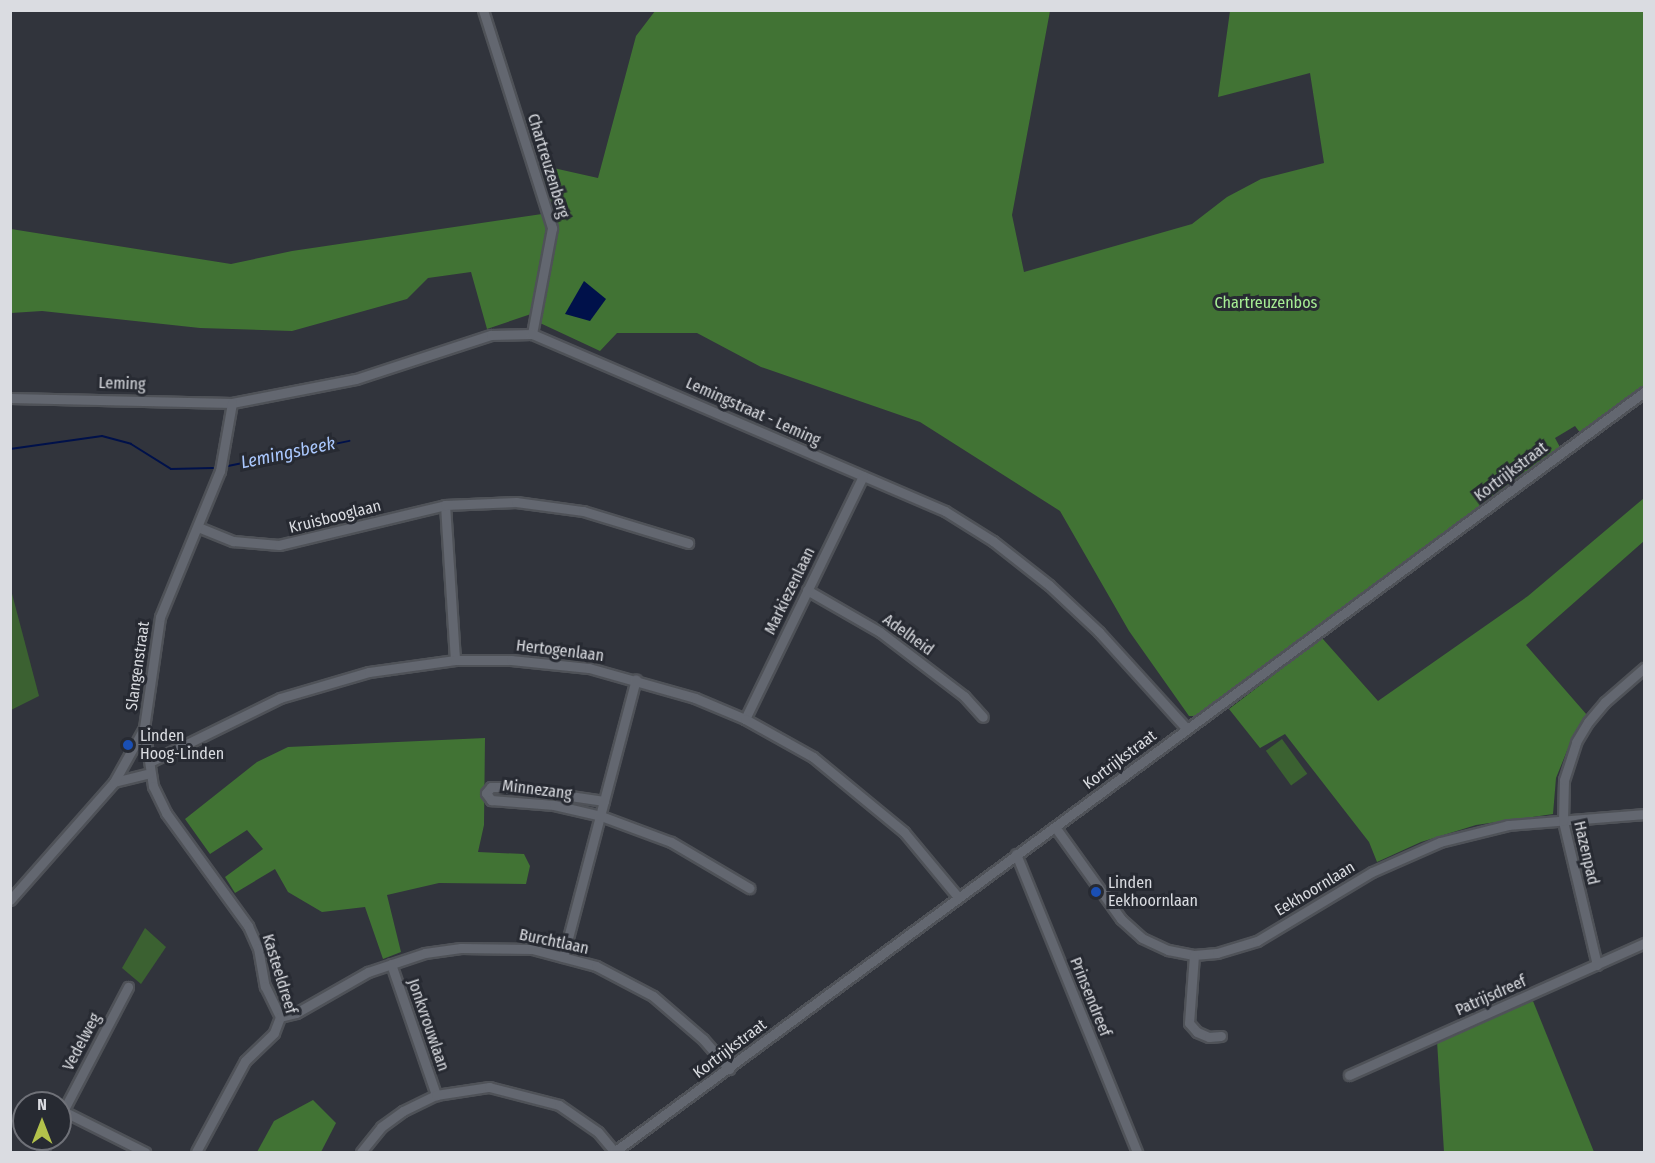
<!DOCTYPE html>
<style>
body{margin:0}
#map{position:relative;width:1655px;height:1163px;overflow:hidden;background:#31343c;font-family:"Fira Sans Condensed",sans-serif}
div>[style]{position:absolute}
.green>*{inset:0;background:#3b6131;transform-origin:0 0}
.forest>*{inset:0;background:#417334}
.water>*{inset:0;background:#00114a}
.stream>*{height:2px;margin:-1px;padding:0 1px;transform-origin:1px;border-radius:1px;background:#00114a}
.roads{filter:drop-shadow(2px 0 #4f5258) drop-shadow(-2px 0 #4f5258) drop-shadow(0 2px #4f5258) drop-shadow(0 -2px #4f5258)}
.minor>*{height:9px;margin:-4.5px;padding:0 4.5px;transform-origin:4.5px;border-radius:4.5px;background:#636770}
.dots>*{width:16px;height:16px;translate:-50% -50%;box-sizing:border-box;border:3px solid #272a32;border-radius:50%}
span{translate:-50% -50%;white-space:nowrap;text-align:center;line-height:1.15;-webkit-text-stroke:6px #272a32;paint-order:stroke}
.street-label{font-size:16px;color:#dadce1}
.park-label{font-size:16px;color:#a6ed94}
.poi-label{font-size:16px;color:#dadce1}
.left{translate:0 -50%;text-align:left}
.water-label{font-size:18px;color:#aac8fe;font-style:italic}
.frame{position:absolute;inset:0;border:12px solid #dadce1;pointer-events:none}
.north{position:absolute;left:12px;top:1091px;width:60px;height:60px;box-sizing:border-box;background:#272a32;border:2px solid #6f7178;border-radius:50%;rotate:0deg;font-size:16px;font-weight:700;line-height:24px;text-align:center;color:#dadce1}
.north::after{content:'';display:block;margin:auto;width:21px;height:27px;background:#b3c24b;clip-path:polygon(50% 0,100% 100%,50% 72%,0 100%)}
</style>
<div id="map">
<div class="green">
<i style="clip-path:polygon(11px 590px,39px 696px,11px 710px,10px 710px)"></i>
<i style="left:1282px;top:739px;width:43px;height:20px;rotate:54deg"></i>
<i style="clip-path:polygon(145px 928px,166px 947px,141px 984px,122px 968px)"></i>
</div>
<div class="forest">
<i style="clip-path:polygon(655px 11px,1050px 11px,1012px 215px,1024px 272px,1192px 224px,1227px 197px,1261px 179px,1324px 163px,1310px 73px,1218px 97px,1230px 11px,1644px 11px,1644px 388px,1581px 434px,1575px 426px,1555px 438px,1561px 449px,1198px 716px,1189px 716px,1129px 631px,1060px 511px,920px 422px,761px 367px,697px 333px,617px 333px,600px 351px,540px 323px,557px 229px,540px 165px,598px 178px,636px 36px)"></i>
<i style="clip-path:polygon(542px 214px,547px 229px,533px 301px,537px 312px,487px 329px,471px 272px,428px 278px,407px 299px,292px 331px,200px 328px,42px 311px,11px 313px,11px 229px,231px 264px,292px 251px)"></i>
<i style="clip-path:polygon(1644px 498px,1644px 541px,1526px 645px,1587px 715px,1573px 736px,1556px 778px,1553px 814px,1476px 825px,1421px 842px,1377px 862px,1369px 842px,1285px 734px,1260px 748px,1229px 709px,1322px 638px,1378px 701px,1528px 596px)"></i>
<i style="clip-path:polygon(485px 738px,484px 825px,478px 852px,524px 854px,530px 866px,526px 884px,439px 883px,387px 895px,401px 952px,383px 959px,365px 907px,322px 912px,288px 892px,275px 869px,235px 893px,225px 877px,263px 849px,247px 830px,210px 854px,185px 819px,257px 762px,288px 747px)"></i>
<i style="clip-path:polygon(1533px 1001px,1594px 1152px,1444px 1152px,1437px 1041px)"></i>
<i style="clip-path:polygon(313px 1100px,336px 1123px,321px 1152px,257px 1152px,274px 1121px)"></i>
</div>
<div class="water">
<i style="clip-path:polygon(584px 281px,606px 299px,590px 321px,565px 314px)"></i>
</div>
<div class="stream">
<i style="left:10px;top:449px;width:93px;rotate:-8deg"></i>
<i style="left:102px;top:436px;width:30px;rotate:15deg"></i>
<i style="left:131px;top:444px;width:47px;rotate:32deg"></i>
<i style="left:171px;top:469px;width:42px;rotate:-1.4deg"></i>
<i style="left:228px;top:466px;width:124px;rotate:-11.7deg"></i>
</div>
<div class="roads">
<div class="minor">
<i style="left:483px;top:10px;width:229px;rotate:72.4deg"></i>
<i style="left:552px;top:228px;width:108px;rotate:100.7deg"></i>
<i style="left:10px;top:398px;width:222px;rotate:1.3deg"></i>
<i style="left:232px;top:403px;width:126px;rotate:-11deg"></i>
<i style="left:356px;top:379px;width:142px;rotate:-18.1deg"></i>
<i style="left:491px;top:335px;width:41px;rotate:-1.4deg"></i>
<i style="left:532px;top:334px;width:449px;rotate:23.2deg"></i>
<i style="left:945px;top:511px;width:57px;rotate:32deg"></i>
<i style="left:993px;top:541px;width:71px;rotate:38.2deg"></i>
<i style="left:1049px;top:585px;width:69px;rotate:43.2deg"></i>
<i style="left:1099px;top:632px;width:131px;rotate:47.8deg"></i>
<i style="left:445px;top:505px;width:155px;rotate:86.3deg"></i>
<i style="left:198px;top:527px;width:38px;rotate:22deg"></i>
<i style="left:233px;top:541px;width:46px;rotate:5deg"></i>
<i style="left:279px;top:545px;width:171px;rotate:-13.5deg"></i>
<i style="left:445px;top:505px;width:71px;rotate:-2.4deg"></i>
<i style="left:516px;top:502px;width:68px;rotate:7.7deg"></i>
<i style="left:583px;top:511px;width:110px;rotate:16.9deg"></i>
<i style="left:807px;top:590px;width:84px;rotate:29.9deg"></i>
<i style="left:880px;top:632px;width:106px;rotate:37.3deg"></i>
<i style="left:964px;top:696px;width:28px;rotate:48deg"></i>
<i style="left:745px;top:719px;width:270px;rotate:-64.1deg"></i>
<i style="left:144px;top:728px;width:59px;rotate:81.2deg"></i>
<i style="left:153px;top:786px;width:30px;rotate:64deg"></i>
<i style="left:166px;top:813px;width:140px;rotate:54deg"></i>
<i style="left:248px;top:926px;width:24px;rotate:66deg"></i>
<i style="left:258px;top:948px;width:39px;rotate:80deg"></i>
<i style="left:265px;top:986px;width:34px;rotate:64deg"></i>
<i style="left:280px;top:1017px;width:17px;rotate:111deg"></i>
<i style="left:274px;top:1033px;width:40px;rotate:136deg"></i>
<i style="left:245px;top:1061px;width:103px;rotate:118.3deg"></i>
<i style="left:150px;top:762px;width:145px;rotate:-26.2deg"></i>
<i style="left:280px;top:698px;width:93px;rotate:-16.3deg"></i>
<i style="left:369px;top:672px;width:87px;rotate:-7.9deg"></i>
<i style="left:455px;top:660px;width:56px"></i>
<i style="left:511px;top:660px;width:78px;rotate:5.9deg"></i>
<i style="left:589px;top:668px;width:110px;rotate:15.8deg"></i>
<i style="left:695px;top:698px;width:54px;rotate:22.8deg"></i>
<i style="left:745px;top:719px;width:78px;rotate:29.2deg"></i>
<i style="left:813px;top:757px;width:118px;rotate:39.5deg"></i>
<i style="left:904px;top:832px;width:85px;rotate:50.3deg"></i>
<i style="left:114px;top:782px;width:36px;rotate:-14deg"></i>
<i style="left:604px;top:801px;width:96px;rotate:-171.6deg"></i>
<i style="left:509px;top:787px;width:18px;rotate:180deg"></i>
<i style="left:491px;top:787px;width:8px;rotate:130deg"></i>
<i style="left:486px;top:793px;width:9px;rotate:54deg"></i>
<i style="left:491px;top:800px;width:63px;rotate:4.5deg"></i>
<i style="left:554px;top:805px;width:48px;rotate:13.2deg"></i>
<i style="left:601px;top:816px;width:75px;rotate:20.4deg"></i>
<i style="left:671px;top:842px;width:91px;rotate:30.5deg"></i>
<i style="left:1055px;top:827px;width:113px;rotate:54.3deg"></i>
<i style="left:1121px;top:919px;width:28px;rotate:42deg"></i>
<i style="left:1142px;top:938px;width:29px;rotate:25deg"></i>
<i style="left:1168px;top:950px;width:26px;rotate:11deg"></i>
<i style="left:1194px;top:955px;width:23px;rotate:-5deg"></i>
<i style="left:1217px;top:953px;width:42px;rotate:-16.7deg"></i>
<i style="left:1257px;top:941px;width:134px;rotate:-31deg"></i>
<i style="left:1372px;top:872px;width:74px;rotate:-23.8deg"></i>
<i style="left:1440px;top:842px;width:70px;rotate:-14deg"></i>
<i style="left:1508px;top:825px;width:136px;rotate:-4.6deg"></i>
<i style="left:1016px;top:854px;width:322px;rotate:67.9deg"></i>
<i style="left:10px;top:900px;width:157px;rotate:-48.6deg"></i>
<i style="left:114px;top:782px;width:62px;rotate:-60.9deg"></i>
<i style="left:144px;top:728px;width:112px;rotate:-81.8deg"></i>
<i style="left:160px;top:617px;width:158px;rotate:-67.7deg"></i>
<i style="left:220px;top:471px;width:69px;rotate:-80deg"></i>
<i style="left:1194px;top:955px;width:68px;rotate:94.2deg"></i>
<i style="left:1189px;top:1023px;width:12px;rotate:48deg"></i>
<i style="left:1197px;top:1032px;width:13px;rotate:23deg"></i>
<i style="left:1209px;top:1037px;width:12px;rotate:-5deg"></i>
<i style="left:563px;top:957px;width:287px;rotate:-75.3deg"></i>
<i style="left:391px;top:964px;width:139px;rotate:71deg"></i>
<i style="left:1597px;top:965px;width:148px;rotate:-103.3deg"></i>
<i style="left:1563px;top:821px;width:41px;rotate:-88.6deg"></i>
<i style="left:1564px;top:780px;width:40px;rotate:-72deg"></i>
<i style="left:1576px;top:742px;width:23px;rotate:-59deg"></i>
<i style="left:1588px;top:722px;width:26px;rotate:-50deg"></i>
<i style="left:1605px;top:702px;width:52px;rotate:-41.1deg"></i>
<i style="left:280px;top:1017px;width:16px;rotate:-14deg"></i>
<i style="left:296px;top:1013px;width:83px;rotate:-29.7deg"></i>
<i style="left:368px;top:972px;width:60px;rotate:-18.4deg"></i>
<i style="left:425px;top:953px;width:36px;rotate:-8deg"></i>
<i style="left:461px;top:948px;width:71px;rotate:0.8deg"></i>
<i style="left:532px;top:949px;width:66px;rotate:14.9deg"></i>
<i style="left:596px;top:966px;width:64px;rotate:27.8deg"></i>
<i style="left:653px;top:996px;width:66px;rotate:40.7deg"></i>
<i style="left:703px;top:1039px;width:40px;rotate:49deg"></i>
<i style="left:1349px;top:1075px;width:323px;rotate:-24.1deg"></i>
<i style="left:63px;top:1111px;width:92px;rotate:26.6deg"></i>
<i style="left:60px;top:1117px;width:147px;rotate:-62.4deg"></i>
<i style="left:42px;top:1152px;width:15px;rotate:-62deg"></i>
<i style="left:361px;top:1152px;width:32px;rotate:-51deg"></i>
<i style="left:381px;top:1127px;width:27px;rotate:-36deg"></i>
<i style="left:403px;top:1111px;width:37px;rotate:-26deg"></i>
<i style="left:436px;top:1095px;width:54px;rotate:-8.6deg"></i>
<i style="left:489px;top:1087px;width:72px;rotate:14.4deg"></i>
<i style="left:559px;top:1105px;width:47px;rotate:34.7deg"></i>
<i style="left:598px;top:1132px;width:26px;rotate:50deg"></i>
<i style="left:614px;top:1152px;width:1280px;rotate:-36.42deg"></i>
</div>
</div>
<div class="dots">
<i style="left:128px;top:745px;background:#1a4fb4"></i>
<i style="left:1096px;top:892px;background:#1a4fb4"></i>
</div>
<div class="street-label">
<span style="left:548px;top:166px;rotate:73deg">Chartreuzenberg</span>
<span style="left:122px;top:384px;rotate:2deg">Leming</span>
<span style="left:753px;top:412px;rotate:24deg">Lemingstraat - Leming</span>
<span style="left:1511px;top:472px;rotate:-37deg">Kortrijkstraat</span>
<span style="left:335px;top:517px;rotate:-14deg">Kruisbooglaan</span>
<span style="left:790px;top:591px;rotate:-64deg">Markiezenlaan</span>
<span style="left:908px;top:635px;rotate:36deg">Adelheid</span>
<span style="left:560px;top:651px;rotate:7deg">Hertogenlaan</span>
<span style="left:138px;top:666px;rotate:-82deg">Slangenstraat</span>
<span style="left:1120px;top:760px;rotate:-37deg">Kortrijkstraat</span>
<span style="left:537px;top:790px;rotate:7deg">Minnezang</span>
<span style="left:1586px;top:853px;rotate:77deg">Hazenpad</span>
<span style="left:1315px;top:889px;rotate:-31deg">Eekhoornlaan</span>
<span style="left:554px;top:942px;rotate:12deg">Burchtlaan</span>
<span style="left:279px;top:974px;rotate:73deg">Kasteeldreef</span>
<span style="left:1491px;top:996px;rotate:-24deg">Patrijsdreef</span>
<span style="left:1090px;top:997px;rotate:68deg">Prinsendreef</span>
<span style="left:428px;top:1025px;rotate:71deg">Jonkvrouwlaan</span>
<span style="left:82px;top:1042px;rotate:-62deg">Vedelweg</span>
<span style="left:730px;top:1049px;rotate:-37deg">Kortrijkstraat</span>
</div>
<div class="park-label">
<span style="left:1266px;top:303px">Chartreuzenbos</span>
</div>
<div class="poi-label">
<span class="left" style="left:140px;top:745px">Linden<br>Hoog-Linden</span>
<span class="left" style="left:1108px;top:892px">Linden<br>Eekhoornlaan</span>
</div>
<div class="water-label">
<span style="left:288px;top:453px;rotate:-12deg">Lemingsbeek</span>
</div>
<div class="frame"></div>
<div class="north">N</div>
</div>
